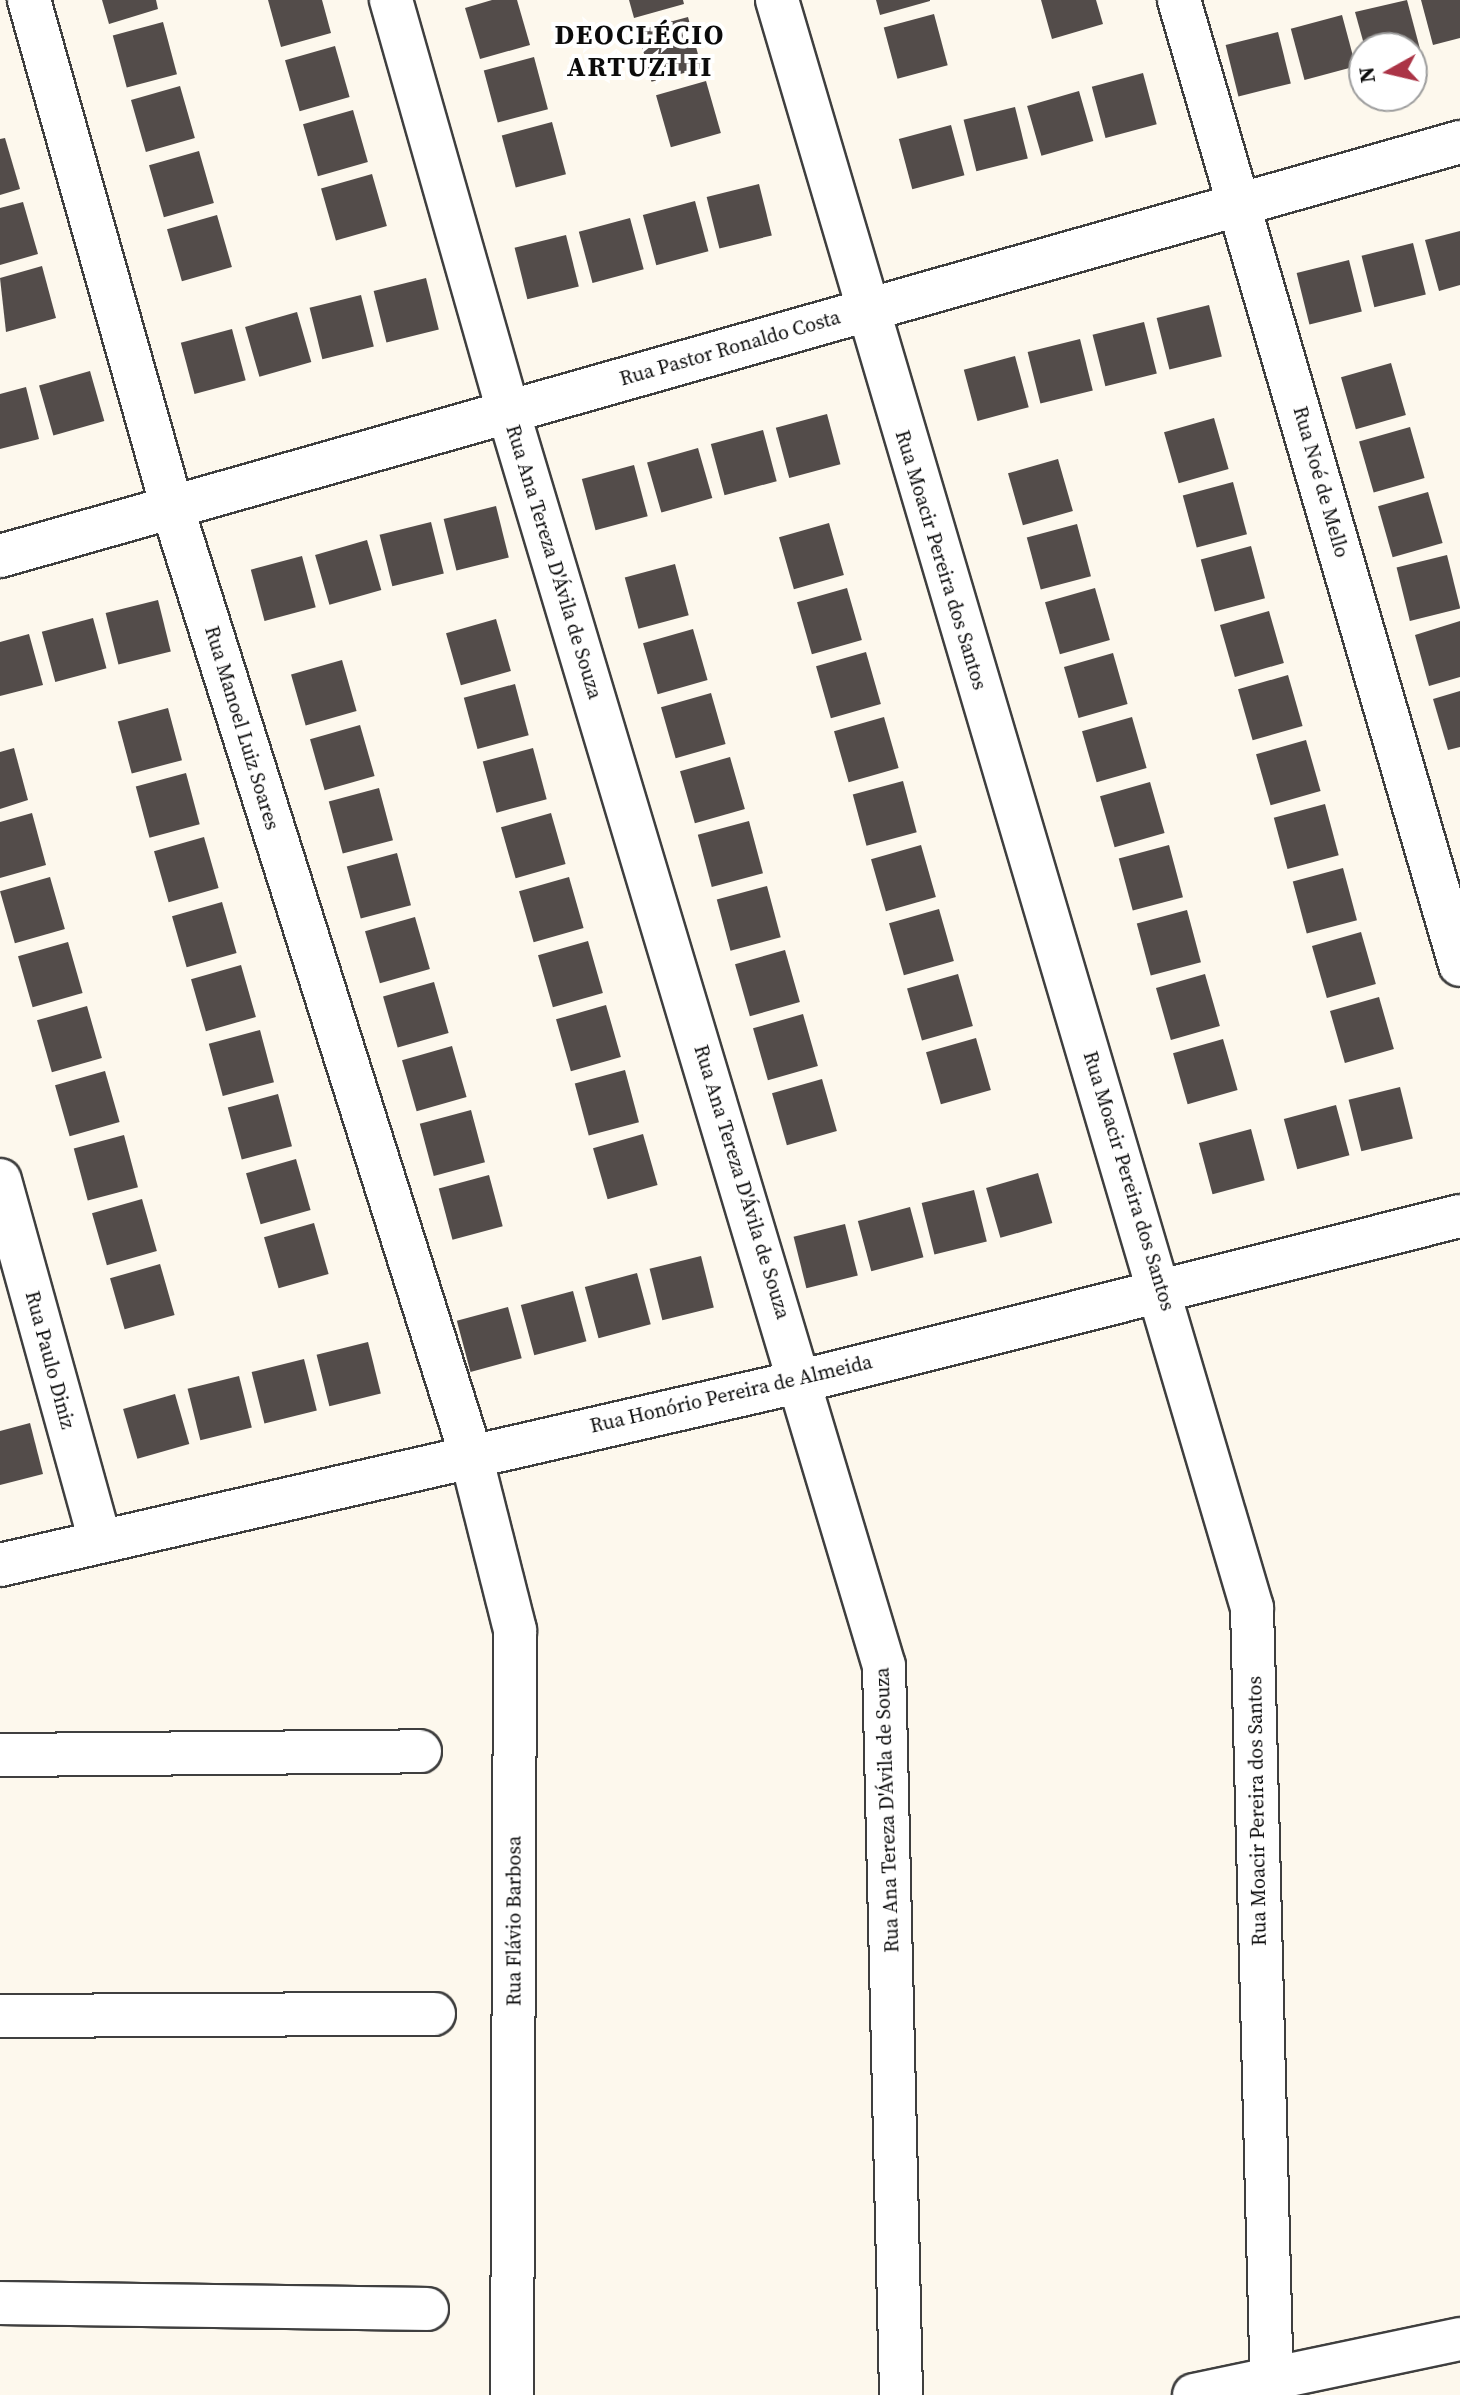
<!DOCTYPE html>
<meta charset="utf-8">
<style>
body{margin:0}
#map{position:relative;width:1460px;height:2395px;overflow:hidden;background:#fdf8ed;font-family:"Source Serif 4",serif}
div>[style]{position:absolute}
.building>*{inset:0;background:#534c4a;transform-origin:0 0}
.roads{filter:drop-shadow(2px 0 #3f3f3f) drop-shadow(-2px 0 #3f3f3f) drop-shadow(0 2px #3f3f3f) drop-shadow(0 -2px #3f3f3f)}
.minor>*{height:42px;margin:-21px;padding:0 21px;transform-origin:21px;border-radius:21px;background:#fff}
span{translate:-50% -50%;white-space:nowrap;text-align:center;line-height:1.15;-webkit-text-stroke:8px #fff;paint-order:stroke}
.street-label{font-size:20px;color:#0c0c0c}
.district-label{font-size:28px;color:#0c0c0c;font-weight:700;letter-spacing:2px}
.north{position:absolute;left:1348px;top:32px;width:80px;height:80px;box-sizing:border-box;background:#fff;border:2px solid #9e9e9e;border-radius:50%;rotate:262deg;font-size:22px;font-weight:700;line-height:32px;text-align:center;color:#0c0c0c}
.north::after{content:'';display:block;margin:auto;width:28px;height:36px;background:#ab3446;clip-path:polygon(50% 0,100% 100%,50% 72%,0 100%)}
</style>
<div id="map">
<div class="building">
<i style="clip-path:polygon(102px 0,156px 0,158px 9px,109px 24px)"></i>
<i style="clip-path:polygon(268px 0,322px 0,331px 33px,281px 47px)"></i>
<i style="clip-path:polygon(492px 0,517px 0,530px 45px,480px 59px,465px 8px)"></i>
<i style="clip-path:polygon(629px 0,683px 0,684px 4px,634px 18px)"></i>
<i style="clip-path:polygon(876px 0,930px 0,930px 1px,880px 15px)"></i>
<i style="clip-path:polygon(1041px 0,1096px 0,1103px 24px,1052px 39px)"></i>
<i style="clip-path:polygon(1407px 0,1420px 49px,1365px 48px,1355px 12px)"></i>
<i style="clip-path:polygon(1421px 0,1460px 0,1460px 38px,1433px 45px)"></i>
<i style="left:934px;top:14px;width:53px;height:52px;rotate:75deg"></i>
<i style="left:1342px;top:15px;width:53px;height:53px;rotate:75deg"></i>
<i style="left:688px;top:17px;width:53px;height:52px;rotate:75deg"></i>
<i style="left:163px;top:22px;width:54px;height:52px;rotate:75deg"></i>
<i style="left:1278px;top:32px;width:53px;height:54px;rotate:76deg"></i>
<i style="left:335px;top:46px;width:53px;height:52px;rotate:74deg"></i>
<i style="left:534px;top:57px;width:54px;height:52px;rotate:75deg"></i>
<i style="left:1143px;top:73px;width:53px;height:53px;rotate:75deg"></i>
<i style="left:706px;top:81px;width:54px;height:52px;rotate:74deg"></i>
<i style="left:180px;top:86px;width:54px;height:51px;rotate:74deg"></i>
<i style="left:1079px;top:91px;width:52px;height:54px;rotate:74deg"></i>
<i style="left:1015px;top:107px;width:53px;height:53px;rotate:76deg"></i>
<i style="left:353px;top:110px;width:54px;height:52px;rotate:74deg"></i>
<i style="left:552px;top:122px;width:54px;height:52px;rotate:75deg"></i>
<i style="left:951px;top:125px;width:52px;height:54px;rotate:75deg"></i>
<i style="clip-path:polygon(5px 138px,20px 189px,0 195px,0 139px)"></i>
<i style="left:199px;top:151px;width:54px;height:52px;rotate:74deg"></i>
<i style="left:372px;top:174px;width:54px;height:53px;rotate:74deg"></i>
<i style="left:759px;top:184px;width:53px;height:54px;rotate:76deg"></i>
<i style="left:695px;top:201px;width:52px;height:54px;rotate:75deg"></i>
<i style="clip-path:polygon(23px 202px,38px 254px,0 265px,0 208px)"></i>
<i style="left:217px;top:215px;width:54px;height:52px;rotate:74deg"></i>
<i style="left:630px;top:218px;width:53px;height:53px;rotate:75deg"></i>
<i style="clip-path:polygon(1460px 231px,1460px 285px,1439px 291px,1425px 240px)"></i>
<i style="left:566px;top:235px;width:53px;height:53px;rotate:76deg"></i>
<i style="left:1413px;top:243px;width:53px;height:53px;rotate:76deg"></i>
<i style="left:1349px;top:260px;width:53px;height:54px;rotate:76deg"></i>
<i style="clip-path:polygon(42px 266px,56px 318px,6px 332px,0 278px)"></i>
<i style="left:426px;top:278px;width:53px;height:54px;rotate:76deg"></i>
<i style="left:361px;top:295px;width:53px;height:53px;rotate:76deg"></i>
<i style="left:1209px;top:305px;width:53px;height:54px;rotate:76deg"></i>
<i style="left:297px;top:312px;width:52px;height:54px;rotate:74deg"></i>
<i style="left:1144px;top:322px;width:53px;height:53px;rotate:76deg"></i>
<i style="left:232px;top:329px;width:53px;height:53px;rotate:75deg"></i>
<i style="left:1080px;top:339px;width:53px;height:54px;rotate:76deg"></i>
<i style="left:1015px;top:356px;width:53px;height:53px;rotate:75deg"></i>
<i style="left:1391px;top:363px;width:54px;height:52px;rotate:74deg"></i>
<i style="left:90px;top:371px;width:52px;height:53px;rotate:74deg"></i>
<i style="clip-path:polygon(26px 387px,39px 439px,0 449px,0 394px)"></i>
<i style="left:827px;top:414px;width:52px;height:53px;rotate:75deg"></i>
<i style="left:1214px;top:418px;width:53px;height:52px;rotate:74deg"></i>
<i style="left:1410px;top:427px;width:53px;height:53px;rotate:74deg"></i>
<i style="left:763px;top:430px;width:53px;height:54px;rotate:75deg"></i>
<i style="left:698px;top:448px;width:52px;height:53px;rotate:74deg"></i>
<i style="left:1058px;top:459px;width:54px;height:52px;rotate:74deg"></i>
<i style="left:634px;top:465px;width:53px;height:54px;rotate:75deg"></i>
<i style="left:1233px;top:482px;width:54px;height:52px;rotate:75deg"></i>
<i style="left:1428px;top:492px;width:53px;height:52px;rotate:74deg"></i>
<i style="left:496px;top:506px;width:53px;height:54px;rotate:76deg"></i>
<i style="left:431px;top:522px;width:53px;height:53px;rotate:76deg"></i>
<i style="left:829px;top:523px;width:54px;height:52px;rotate:74deg"></i>
<i style="left:1077px;top:524px;width:54px;height:52px;rotate:75deg"></i>
<i style="left:367px;top:540px;width:52px;height:54px;rotate:74deg"></i>
<i style="left:1251px;top:546px;width:54px;height:52px;rotate:75deg"></i>
<i style="left:1447px;top:555px;width:55px;height:52px;rotate:76deg"></i>
<i style="left:302px;top:556px;width:53px;height:53px;rotate:75deg"></i>
<i style="left:675px;top:564px;width:53px;height:52px;rotate:75deg"></i>
<i style="left:847px;top:588px;width:54px;height:52px;rotate:74deg"></i>
<i style="left:1095px;top:588px;width:54px;height:52px;rotate:74deg"></i>
<i style="left:158px;top:600px;width:53px;height:54px;rotate:76deg"></i>
<i style="left:1269px;top:611px;width:54px;height:51px;rotate:74deg"></i>
<i style="left:93px;top:618px;width:52px;height:53px;rotate:75deg"></i>
<i style="left:496px;top:619px;width:54px;height:52px;rotate:74deg"></i>
<i style="clip-path:polygon(1460px 621px,1460px 677px,1429px 686px,1415px 635px)"></i>
<i style="left:693px;top:629px;width:53px;height:52px;rotate:74deg"></i>
<i style="clip-path:polygon(29px 634px,43px 685px,0 696px,0 642px)"></i>
<i style="left:866px;top:652px;width:54px;height:52px;rotate:74deg"></i>
<i style="left:1113px;top:653px;width:53px;height:51px;rotate:74deg"></i>
<i style="left:342px;top:660px;width:53px;height:53px;rotate:74deg"></i>
<i style="left:1288px;top:675px;width:53px;height:52px;rotate:74deg"></i>
<i style="left:515px;top:684px;width:53px;height:53px;rotate:75deg"></i>
<i style="clip-path:polygon(1460px 691px,1460px 747px,1448px 750px,1433px 699px)"></i>
<i style="left:711px;top:693px;width:53px;height:52px;rotate:74deg"></i>
<i style="left:168px;top:708px;width:54px;height:52px;rotate:75deg"></i>
<i style="left:884px;top:717px;width:53px;height:52px;rotate:74deg"></i>
<i style="left:1132px;top:717px;width:53px;height:52px;rotate:74deg"></i>
<i style="left:360px;top:725px;width:53px;height:52px;rotate:74deg"></i>
<i style="left:1306px;top:740px;width:53px;height:52px;rotate:74deg"></i>
<i style="clip-path:polygon(14px 748px,28px 800px,0 809px,0 752px)"></i>
<i style="left:533px;top:748px;width:53px;height:52px;rotate:75deg"></i>
<i style="left:730px;top:757px;width:54px;height:52px;rotate:74deg"></i>
<i style="left:186px;top:773px;width:53px;height:52px;rotate:75deg"></i>
<i style="left:903px;top:781px;width:53px;height:52px;rotate:75deg"></i>
<i style="left:1150px;top:782px;width:53px;height:52px;rotate:74deg"></i>
<i style="left:379px;top:788px;width:54px;height:52px;rotate:75deg"></i>
<i style="left:1325px;top:804px;width:53px;height:53px;rotate:75deg"></i>
<i style="clip-path:polygon(32px 813px,46px 865px,0 878px,0 822px)"></i>
<i style="left:551px;top:813px;width:53px;height:52px;rotate:74deg"></i>
<i style="left:749px;top:821px;width:54px;height:53px;rotate:75deg"></i>
<i style="left:204px;top:837px;width:53px;height:52px;rotate:74deg"></i>
<i style="left:921px;top:845px;width:54px;height:52px;rotate:74deg"></i>
<i style="left:1169px;top:845px;width:54px;height:52px;rotate:75deg"></i>
<i style="left:397px;top:853px;width:54px;height:52px;rotate:75deg"></i>
<i style="left:1343px;top:868px;width:54px;height:52px;rotate:75deg"></i>
<i style="left:50px;top:877px;width:54px;height:52px;rotate:74deg"></i>
<i style="left:569px;top:877px;width:53px;height:52px;rotate:74deg"></i>
<i style="left:767px;top:886px;width:53px;height:52px;rotate:75deg"></i>
<i style="left:222px;top:902px;width:53px;height:52px;rotate:74deg"></i>
<i style="left:939px;top:909px;width:54px;height:52px;rotate:74deg"></i>
<i style="left:1187px;top:910px;width:54px;height:52px;rotate:75deg"></i>
<i style="left:415px;top:917px;width:54px;height:52px;rotate:74deg"></i>
<i style="left:1361px;top:932px;width:54px;height:51px;rotate:74deg"></i>
<i style="left:588px;top:941px;width:54px;height:52px;rotate:74deg"></i>
<i style="left:68px;top:942px;width:53px;height:52px;rotate:74deg"></i>
<i style="left:785px;top:950px;width:54px;height:52px;rotate:74deg"></i>
<i style="left:241px;top:965px;width:54px;height:52px;rotate:74deg"></i>
<i style="left:958px;top:974px;width:54px;height:53px;rotate:74deg"></i>
<i style="left:1205px;top:974px;width:54px;height:51px;rotate:74deg"></i>
<i style="left:434px;top:982px;width:53px;height:53px;rotate:74deg"></i>
<i style="left:1379px;top:997px;width:54px;height:51px;rotate:74deg"></i>
<i style="left:606px;top:1005px;width:54px;height:52px;rotate:74deg"></i>
<i style="left:87px;top:1006px;width:54px;height:52px;rotate:74deg"></i>
<i style="left:803px;top:1014px;width:54px;height:52px;rotate:74deg"></i>
<i style="left:260px;top:1030px;width:54px;height:53px;rotate:75deg"></i>
<i style="left:976px;top:1038px;width:54px;height:52px;rotate:74deg"></i>
<i style="left:1223px;top:1039px;width:53px;height:52px;rotate:74deg"></i>
<i style="left:452px;top:1046px;width:53px;height:52px;rotate:74deg"></i>
<i style="left:625px;top:1070px;width:54px;height:52px;rotate:75deg"></i>
<i style="left:105px;top:1071px;width:53px;height:52px;rotate:74deg"></i>
<i style="left:822px;top:1079px;width:54px;height:52px;rotate:74deg"></i>
<i style="left:1400px;top:1087px;width:53px;height:53px;rotate:76deg"></i>
<i style="left:278px;top:1094px;width:54px;height:52px;rotate:75deg"></i>
<i style="left:1336px;top:1105px;width:52px;height:54px;rotate:75deg"></i>
<i style="left:471px;top:1110px;width:54px;height:53px;rotate:75deg"></i>
<i style="left:1251px;top:1129px;width:53px;height:54px;rotate:75deg"></i>
<i style="left:643px;top:1134px;width:53px;height:52px;rotate:74deg"></i>
<i style="left:124px;top:1135px;width:54px;height:52px;rotate:75deg"></i>
<i style="left:296px;top:1159px;width:53px;height:52px;rotate:74deg"></i>
<i style="left:1038px;top:1173px;width:52px;height:54px;rotate:74deg"></i>
<i style="left:489px;top:1175px;width:53px;height:52px;rotate:75deg"></i>
<i style="left:974px;top:1190px;width:53px;height:54px;rotate:76deg"></i>
<i style="left:142px;top:1199px;width:54px;height:52px;rotate:74deg"></i>
<i style="left:910px;top:1207px;width:52px;height:54px;rotate:75deg"></i>
<i style="left:314px;top:1223px;width:53px;height:52px;rotate:74deg"></i>
<i style="left:845px;top:1224px;width:53px;height:53px;rotate:76deg"></i>
<i style="left:701px;top:1256px;width:53px;height:53px;rotate:76deg"></i>
<i style="left:160px;top:1264px;width:53px;height:52px;rotate:74deg"></i>
<i style="left:637px;top:1273px;width:53px;height:54px;rotate:75deg"></i>
<i style="left:573px;top:1291px;width:52px;height:54px;rotate:75deg"></i>
<i style="left:508px;top:1307px;width:53px;height:53px;rotate:75deg"></i>
<i style="left:368px;top:1342px;width:53px;height:53px;rotate:76deg"></i>
<i style="left:304px;top:1359px;width:53px;height:54px;rotate:76deg"></i>
<i style="left:239px;top:1376px;width:53px;height:53px;rotate:76deg"></i>
<i style="left:175px;top:1394px;width:52px;height:54px;rotate:74deg"></i>
<i style="clip-path:polygon(30px 1423px,43px 1474px,0 1485px,0 1431px)"></i>
</div>
<div class="roads">
<div class="minor">
<i style="left:29px;top:0;width:527px;rotate:74.25deg"></i>
<i style="left:172px;top:507px;width:991px;rotate:72.5deg"></i>
<i style="left:470px;top:1452px;width:184px;rotate:75.8deg"></i>
<i style="left:515px;top:1630px;width:765px;rotate:90.22deg"></i>
<i style="left:391px;top:0;width:427px;rotate:74.1deg"></i>
<i style="left:508px;top:411px;width:1310px;rotate:73.32deg"></i>
<i style="left:884px;top:1666px;width:729px;rotate:88.66deg"></i>
<i style="left:777px;top:0;width:1677px;rotate:73.54deg"></i>
<i style="left:1252px;top:1608px;width:787px;rotate:88.54deg"></i>
<i style="left:1179px;top:0;width:1005px;rotate:73.76deg"></i>
<i style="left:0;top:556px;width:1518px;rotate:-15.83deg"></i>
<i style="left:0;top:1180px;width:374px;rotate:74.5deg"></i>
<i style="left:0;top:1565px;width:823px;rotate:-12.92deg"></i>
<i style="left:802px;top:1381px;width:678px;rotate:-14.08deg"></i>
<i style="left:0;top:1755px;width:420px;rotate:-0.5deg"></i>
<i style="left:0;top:2016px;width:434px;rotate:-0.3deg"></i>
<i style="left:0;top:2303px;width:427px;rotate:0.8deg"></i>
<i style="left:1194px;top:2395px;width:272px;rotate:-11.9deg"></i>
</div>
</div>
<div class="street-label">
<span style="left:730px;top:348px;rotate:-16deg">Rua Pastor Ronaldo Costa</span>
<span style="left:1321px;top:482px;rotate:74deg">Rua Noé de Mello</span>
<span style="left:941px;top:560px;rotate:73deg">Rua Moacir Pereira dos Santos</span>
<span style="left:554px;top:562px;rotate:73deg">Rua Ana Tereza D'Ávila de Souza</span>
<span style="left:242px;top:728px;rotate:73deg">Rua Manoel Luiz Soares</span>
<span style="left:1129px;top:1181px;rotate:73deg">Rua Moacir Pereira dos Santos</span>
<span style="left:742px;top:1182px;rotate:73deg">Rua Ana Tereza D'Ávila de Souza</span>
<span style="left:50px;top:1360px;rotate:75deg">Rua Paulo Diniz</span>
<span style="left:731px;top:1394px;rotate:-13deg">Rua Honório Pereira de Almeida</span>
<span style="left:887px;top:1810px;rotate:-92deg">Rua Ana Tereza D'Ávila de Souza</span>
<span style="left:1257px;top:1811px;rotate:-91deg">Rua Moacir Pereira dos Santos</span>
<span style="left:514px;top:1921px;rotate:-90deg">Rua Flávio Barbosa</span>
</div>
<div class="district-label">
<span style="left:640px;top:50px">DEOCLÉCIO<br>ARTUZI II</span>
</div>
<div class="north">N</div>
</div>
